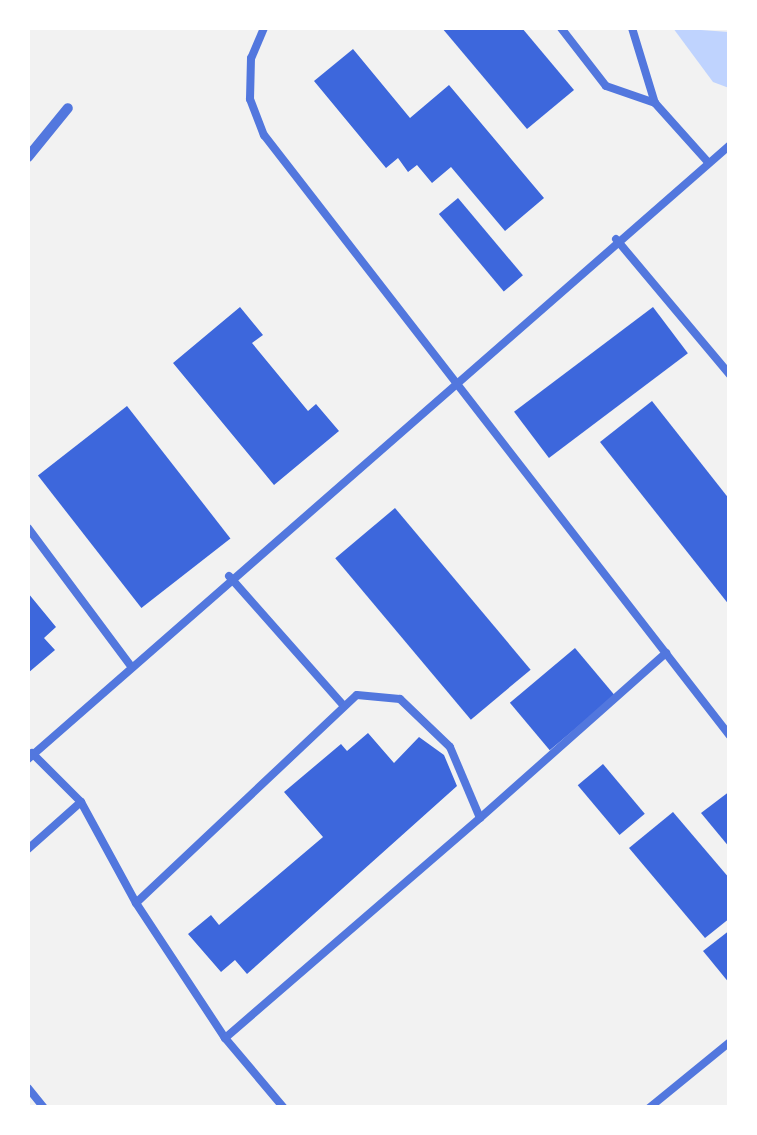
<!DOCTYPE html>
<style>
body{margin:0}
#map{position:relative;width:757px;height:1135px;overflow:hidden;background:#f2f2f2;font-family:Raleway,sans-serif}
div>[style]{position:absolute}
.water>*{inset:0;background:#bfd3fe}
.building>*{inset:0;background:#3d67dc;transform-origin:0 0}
.service>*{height:8px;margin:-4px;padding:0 4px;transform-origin:4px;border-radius:4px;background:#5277de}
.minor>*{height:10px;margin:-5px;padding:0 5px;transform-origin:5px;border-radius:5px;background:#5277de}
span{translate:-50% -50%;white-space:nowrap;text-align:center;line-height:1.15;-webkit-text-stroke:8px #fff;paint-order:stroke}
.frame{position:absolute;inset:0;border:30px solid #fff;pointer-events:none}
</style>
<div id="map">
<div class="water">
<i style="clip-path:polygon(673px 28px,729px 32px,729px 88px,713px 82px)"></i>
</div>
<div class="building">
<i style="clip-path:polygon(442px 28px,522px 28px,574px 90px,527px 129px)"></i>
<i style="clip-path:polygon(353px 49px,410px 118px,449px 85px,544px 198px,505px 231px,451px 167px,432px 183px,417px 165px,408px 172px,398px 158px,386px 168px,314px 81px)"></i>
<i style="left:458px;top:198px;width:101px;height:25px;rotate:50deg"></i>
<i style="clip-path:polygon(240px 307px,263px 335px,252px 343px,308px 411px,316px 404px,339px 431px,274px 485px,173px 363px)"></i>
<i style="left:653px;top:307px;width:58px;height:174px;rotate:53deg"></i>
<i style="clip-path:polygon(652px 401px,730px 500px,730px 606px,600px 442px)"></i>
<i style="left:127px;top:406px;width:168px;height:113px;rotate:52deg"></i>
<i style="left:395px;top:508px;width:211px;height:78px;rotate:50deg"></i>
<i style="clip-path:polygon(28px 593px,56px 627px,44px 638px,55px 650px,28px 673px)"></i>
<i style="left:575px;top:648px;width:62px;height:85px;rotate:50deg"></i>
<i style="clip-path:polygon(368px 733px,394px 763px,419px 737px,444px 755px,457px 786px,247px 974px,235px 960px,221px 972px,188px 934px,211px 915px,219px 925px,323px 837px,284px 792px,341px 744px,347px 751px)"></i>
<i style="left:603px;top:764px;width:65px;height:33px;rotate:50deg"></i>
<i style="clip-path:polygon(730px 791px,730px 848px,701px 813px)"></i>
<i style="clip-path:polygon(673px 812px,730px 879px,730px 918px,705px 938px,629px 848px)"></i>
<i style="clip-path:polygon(730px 930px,730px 984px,703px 951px)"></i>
</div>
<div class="service">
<i style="left:264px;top:28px;width:33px;rotate:113deg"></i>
<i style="left:251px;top:58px;width:41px;rotate:91.4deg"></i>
<i style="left:250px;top:99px;width:39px;rotate:69deg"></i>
<i style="left:264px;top:135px;width:760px;rotate:52.21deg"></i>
<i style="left:561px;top:28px;width:73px;rotate:52.2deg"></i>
<i style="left:606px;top:86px;width:52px;rotate:19.1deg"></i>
<i style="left:655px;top:103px;width:79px;rotate:48.1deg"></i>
<i style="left:632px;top:28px;width:78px;rotate:73deg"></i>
<i style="left:616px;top:239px;width:177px;rotate:50deg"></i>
<i style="left:28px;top:528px;width:171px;rotate:53.3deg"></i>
<i style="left:229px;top:576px;width:172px;rotate:48.5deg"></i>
<i style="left:32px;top:753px;width:69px;rotate:45deg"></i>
<i style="left:81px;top:802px;width:115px;rotate:61.4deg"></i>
<i style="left:136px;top:903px;width:162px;rotate:56.6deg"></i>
<i style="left:225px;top:1038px;width:92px;rotate:49.9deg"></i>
<i style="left:28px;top:759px;width:933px;rotate:-41.17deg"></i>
<i style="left:480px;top:818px;width:249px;rotate:-41.6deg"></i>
<i style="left:28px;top:849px;width:71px;rotate:-41.6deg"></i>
<i style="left:136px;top:903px;width:303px;rotate:-43.3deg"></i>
<i style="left:357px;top:695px;width:43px;rotate:5.3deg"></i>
<i style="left:400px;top:699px;width:69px;rotate:43.8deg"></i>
<i style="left:450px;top:747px;width:77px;rotate:67.1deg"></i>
<i style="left:480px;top:818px;width:337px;rotate:139.2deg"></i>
<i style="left:28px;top:1088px;width:26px;rotate:51deg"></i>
<i style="left:649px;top:1108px;width:104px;rotate:-39.2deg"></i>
</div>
<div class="minor">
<i style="left:28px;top:157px;width:63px;rotate:-50.8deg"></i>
</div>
<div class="frame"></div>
</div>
